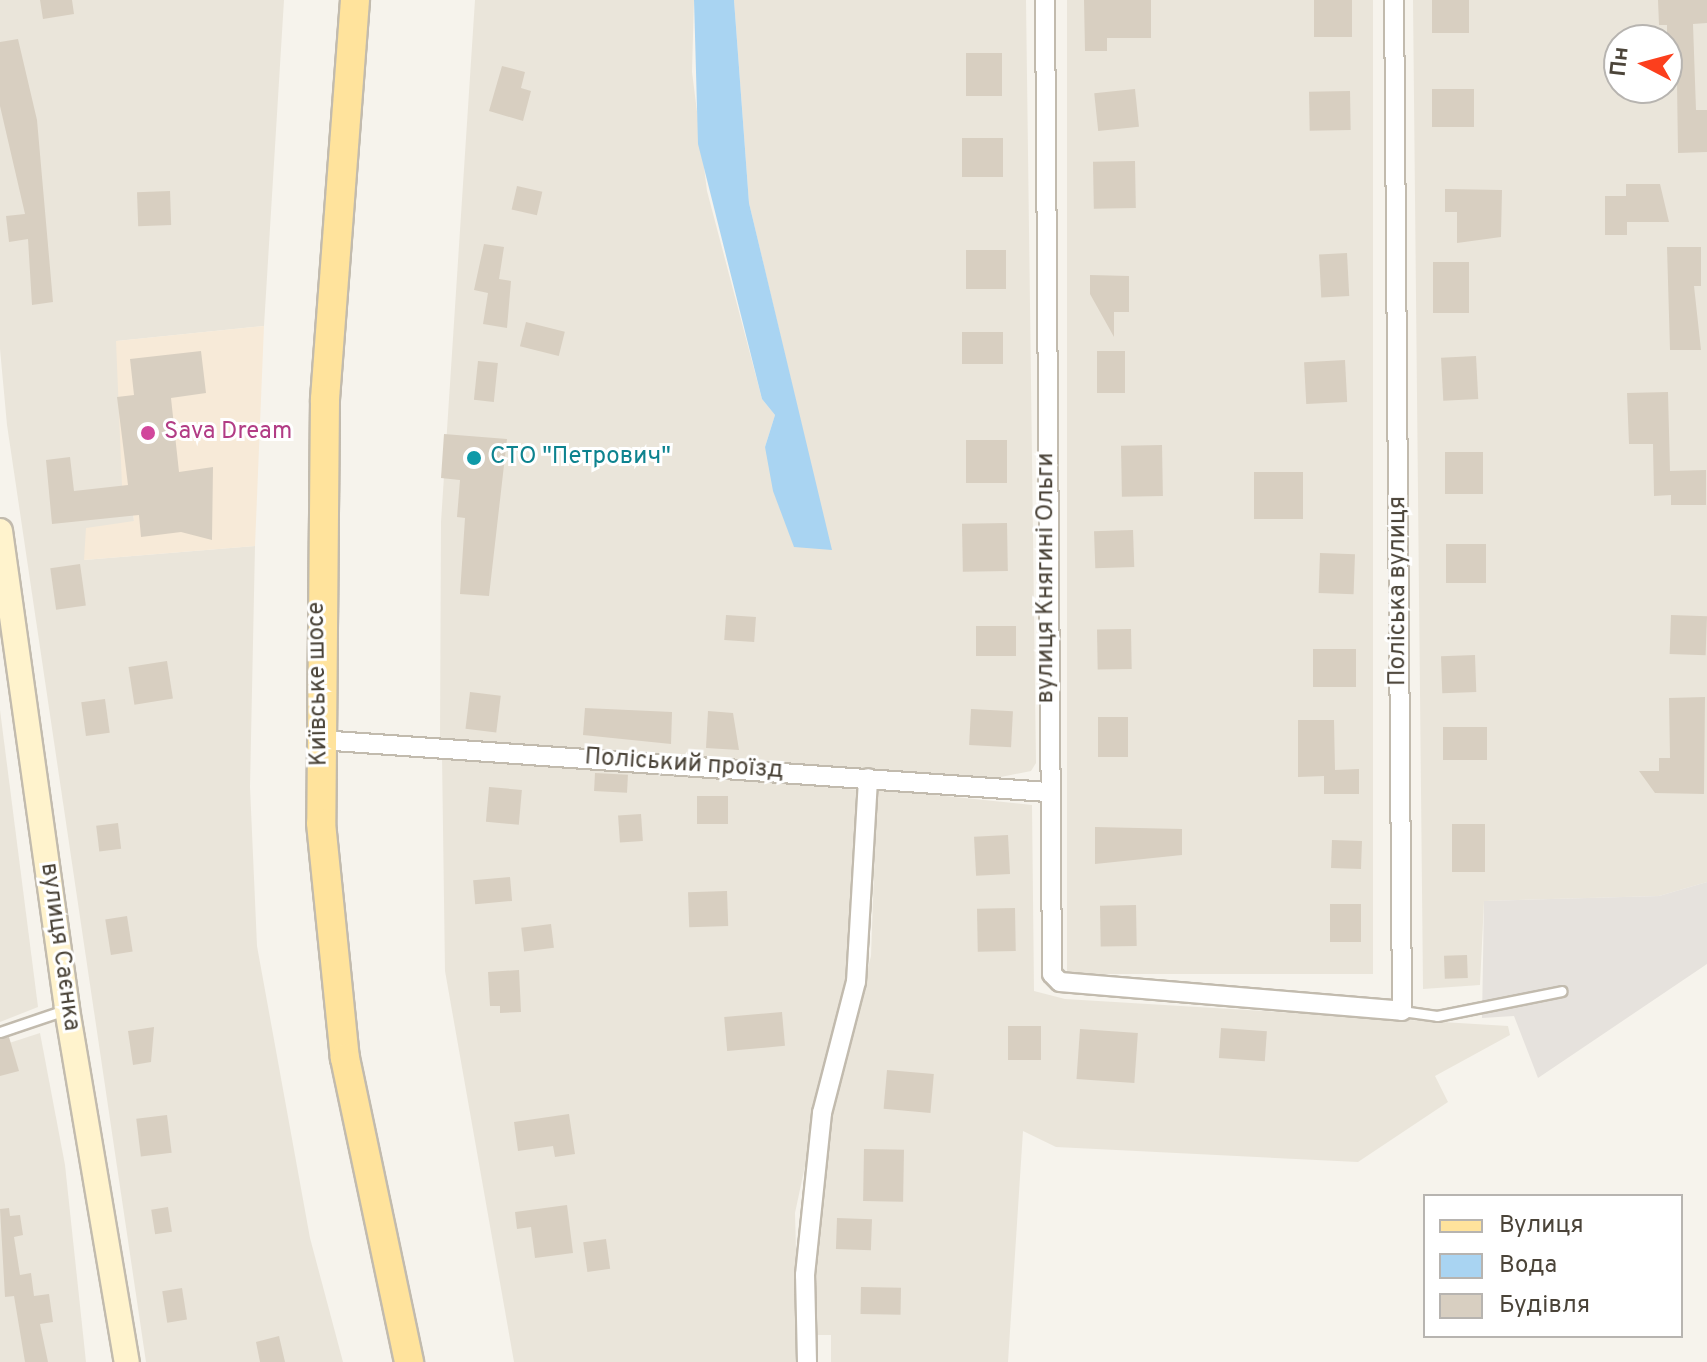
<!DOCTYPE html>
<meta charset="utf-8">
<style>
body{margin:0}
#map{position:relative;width:1707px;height:1362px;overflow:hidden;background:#f6f3ec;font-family:Overpass,sans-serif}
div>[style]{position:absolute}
.residential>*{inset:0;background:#eae5da;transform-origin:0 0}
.commercial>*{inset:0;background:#f7ead8}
.industrial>*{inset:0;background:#e6e2dd}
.water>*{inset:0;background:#a9d4f2}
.building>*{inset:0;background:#d8cfc1;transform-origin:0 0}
.roads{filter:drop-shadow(2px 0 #c2bbae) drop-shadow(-2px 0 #c2bbae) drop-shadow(0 2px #c2bbae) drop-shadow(0 -2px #c2bbae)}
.lane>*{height:9px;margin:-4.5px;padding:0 4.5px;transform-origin:4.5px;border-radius:4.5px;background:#fff}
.street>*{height:18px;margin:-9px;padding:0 9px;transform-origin:9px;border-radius:9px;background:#fff}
.secondary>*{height:24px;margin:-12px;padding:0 12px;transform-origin:12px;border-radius:12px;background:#fff3cd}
.primary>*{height:28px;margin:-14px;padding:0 14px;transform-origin:14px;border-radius:14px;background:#ffe39c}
.dots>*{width:22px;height:22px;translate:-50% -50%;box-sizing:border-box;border:4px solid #fff;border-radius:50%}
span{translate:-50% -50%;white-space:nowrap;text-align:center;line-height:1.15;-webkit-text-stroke:6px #fff;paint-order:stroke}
.hotel-label{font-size:24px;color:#b23c85}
.left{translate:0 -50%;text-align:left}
.culture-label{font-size:24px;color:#0d838f}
.street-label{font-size:24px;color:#4b4439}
.legend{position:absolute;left:1423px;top:1194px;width:260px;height:144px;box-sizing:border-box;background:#fff;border:2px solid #b7b4b0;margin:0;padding:10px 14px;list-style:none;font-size:24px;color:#4b4439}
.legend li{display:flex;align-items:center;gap:16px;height:40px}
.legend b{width:40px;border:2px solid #b7b4b0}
.north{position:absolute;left:1603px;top:24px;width:80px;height:80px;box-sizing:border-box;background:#fff;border:2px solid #b7b4b0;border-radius:50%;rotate:276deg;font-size:22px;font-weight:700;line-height:32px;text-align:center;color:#4b4439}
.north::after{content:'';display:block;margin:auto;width:28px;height:36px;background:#fc3f1d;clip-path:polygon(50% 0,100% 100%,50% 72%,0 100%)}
</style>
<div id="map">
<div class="residential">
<i style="clip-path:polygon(0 0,284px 0,264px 326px,117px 341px,134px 521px,84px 560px,255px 546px,250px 787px,257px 946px,310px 1238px,343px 1362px,146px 1362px,7px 425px,0 349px)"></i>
<i style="clip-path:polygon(475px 0,694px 0,692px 72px,707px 191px,762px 399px,775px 415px,765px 447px,831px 550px,749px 203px,734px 0,1026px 0,1036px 763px,1031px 771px,996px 778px,440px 738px,441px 522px)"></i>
<i style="left:1067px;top:0;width:306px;height:974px"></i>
<i style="clip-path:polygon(evenodd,1413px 0,1707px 0,1707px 882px,1659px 896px,1484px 901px,1480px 985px,1423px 989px,1413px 0,1619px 40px,1667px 40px,1667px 88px,1619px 88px,1619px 40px)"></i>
<i style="clip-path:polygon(0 710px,38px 1007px,0 1022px)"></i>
<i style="clip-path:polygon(442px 756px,860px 790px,846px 974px,795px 1213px,799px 1362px,514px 1362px,445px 971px)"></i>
<i style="clip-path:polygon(877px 789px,1032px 805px,1034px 991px,1065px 999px,1508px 1026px,1510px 1035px,1435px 1076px,1448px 1102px,1358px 1162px,1056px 1147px,1023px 1131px,1008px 1362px,831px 1362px,831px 1335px,815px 1335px,817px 1214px,828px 1121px,871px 956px)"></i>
<i style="clip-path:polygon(40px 1033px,65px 1165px,86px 1362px,0 1362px,0 1046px)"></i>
</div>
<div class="commercial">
<i style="clip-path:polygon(264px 326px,255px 546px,84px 560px,86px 528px,134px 521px,130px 486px,122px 486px,116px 341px)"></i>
</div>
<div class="industrial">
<i style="clip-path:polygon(1707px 882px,1707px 964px,1538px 1078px,1514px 1016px,1482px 1018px,1484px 901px,1659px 896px)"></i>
</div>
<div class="water">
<i style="clip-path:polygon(694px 0,734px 0,749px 203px,832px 550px,794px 547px,773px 491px,765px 447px,775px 415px,762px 399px,698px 144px)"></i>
</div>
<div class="building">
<i style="clip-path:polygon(40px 0,72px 0,74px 14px,43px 19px)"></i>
<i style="clip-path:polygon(1084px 0,1151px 0,1151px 38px,1107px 38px,1107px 51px,1085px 51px)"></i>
<i style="left:1314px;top:0;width:38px;height:37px"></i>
<i style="left:1432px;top:0;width:37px;height:33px"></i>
<i style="clip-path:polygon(1658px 0,1707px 0,1707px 23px,1693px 24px,1696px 110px,1707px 110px,1707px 152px,1678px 153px,1677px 83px,1667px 83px,1667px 25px,1659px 25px)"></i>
<i style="clip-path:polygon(18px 39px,37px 120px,53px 302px,32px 305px,28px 239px,9px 242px,6px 216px,25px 214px,0 106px,0 42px)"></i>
<i style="left:1002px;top:53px;width:43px;height:36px;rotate:90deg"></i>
<i style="clip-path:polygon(502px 66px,525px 72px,521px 88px,531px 91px,523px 121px,489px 111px)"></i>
<i style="left:1135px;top:89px;width:38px;height:41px;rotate:84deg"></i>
<i style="left:1474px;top:89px;width:38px;height:42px;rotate:90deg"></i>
<i style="left:1350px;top:91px;width:39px;height:41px;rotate:89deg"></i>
<i style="left:962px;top:138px;width:41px;height:39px"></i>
<i style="left:1135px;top:161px;width:47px;height:42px;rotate:89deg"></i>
<i style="clip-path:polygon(1626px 184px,1660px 184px,1669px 222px,1627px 222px,1627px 235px,1605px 235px,1605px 196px,1626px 196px)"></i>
<i style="left:517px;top:186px;width:26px;height:24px;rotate:13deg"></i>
<i style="clip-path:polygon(1445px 189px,1502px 190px,1501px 237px,1457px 243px,1457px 212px,1445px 212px)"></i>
<i style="left:170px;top:191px;width:34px;height:33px;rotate:88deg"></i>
<i style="clip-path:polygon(484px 244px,504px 247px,499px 279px,511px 281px,507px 328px,483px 324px,488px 293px,474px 290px)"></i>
<i style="clip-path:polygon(1667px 247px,1701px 247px,1701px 286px,1694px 286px,1701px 350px,1670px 350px)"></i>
<i style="left:966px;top:250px;width:40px;height:39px"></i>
<i style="left:1347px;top:253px;width:43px;height:28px;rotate:87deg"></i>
<i style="left:1433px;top:262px;width:36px;height:51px"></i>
<i style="clip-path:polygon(1090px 275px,1129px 276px,1129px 312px,1114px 312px,1114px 337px,1090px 294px)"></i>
<i style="left:526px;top:322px;width:40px;height:25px;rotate:14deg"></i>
<i style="left:962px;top:332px;width:41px;height:32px"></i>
<i style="clip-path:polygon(201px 351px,206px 393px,171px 398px,179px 472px,213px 467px,212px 540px,181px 532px,141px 537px,139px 515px,52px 524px,46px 460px,70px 457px,74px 491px,128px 485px,117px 397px,134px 395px,130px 359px)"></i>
<i style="left:1097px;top:351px;width:28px;height:42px"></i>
<i style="left:1476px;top:356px;width:43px;height:35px;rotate:87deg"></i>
<i style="left:1345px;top:360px;width:42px;height:41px;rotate:87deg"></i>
<i style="left:478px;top:361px;width:20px;height:39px;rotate:6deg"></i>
<i style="clip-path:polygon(1668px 392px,1670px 471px,1706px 470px,1706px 505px,1671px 505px,1671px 495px,1654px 496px,1653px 444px,1629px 444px,1627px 393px)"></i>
<i style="clip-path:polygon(444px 434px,507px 439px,489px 596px,460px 594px,465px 518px,457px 517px,460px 480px,441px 478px)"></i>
<i style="left:966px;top:440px;width:41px;height:43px"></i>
<i style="left:1162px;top:445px;width:51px;height:41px;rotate:89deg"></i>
<i style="left:1445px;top:452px;width:38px;height:42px"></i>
<i style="left:1254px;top:472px;width:49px;height:47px"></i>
<i style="left:1007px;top:523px;width:48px;height:45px;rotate:89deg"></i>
<i style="left:1133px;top:530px;width:37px;height:39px;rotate:88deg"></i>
<i style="left:1446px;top:544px;width:40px;height:39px"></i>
<i style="left:1320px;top:553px;width:35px;height:40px;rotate:2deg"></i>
<i style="left:80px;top:564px;width:42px;height:30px;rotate:82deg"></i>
<i style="left:726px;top:615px;width:30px;height:25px;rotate:4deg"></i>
<i style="left:1671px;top:615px;width:36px;height:39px;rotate:2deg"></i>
<i style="left:976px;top:626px;width:40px;height:30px"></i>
<i style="left:1131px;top:629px;width:40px;height:34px;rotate:89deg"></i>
<i style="left:1313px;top:649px;width:43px;height:38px"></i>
<i style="left:1475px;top:655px;width:37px;height:34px;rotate:88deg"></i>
<i style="left:167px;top:661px;width:38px;height:39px;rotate:81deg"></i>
<i style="left:470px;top:692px;width:31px;height:37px;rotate:7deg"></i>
<i style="clip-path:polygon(1705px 697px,1704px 794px,1655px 793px,1639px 771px,1659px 771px,1659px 758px,1670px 758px,1669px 698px)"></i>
<i style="left:105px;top:699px;width:34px;height:24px;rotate:82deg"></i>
<i style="clip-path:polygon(585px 708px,672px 712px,671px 744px,583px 735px)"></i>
<i style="left:971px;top:709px;width:42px;height:36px;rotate:3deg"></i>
<i style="clip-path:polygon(708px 711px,733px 713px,739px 750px,706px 748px)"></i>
<i style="left:1098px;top:717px;width:30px;height:40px"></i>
<i style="clip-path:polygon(1298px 720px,1334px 720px,1335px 770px,1359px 769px,1359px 794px,1324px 794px,1324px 776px,1298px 777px)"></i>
<i style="left:1487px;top:727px;width:33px;height:44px;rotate:90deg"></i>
<i style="left:595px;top:773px;width:33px;height:18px;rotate:3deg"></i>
<i style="left:489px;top:787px;width:33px;height:35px;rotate:5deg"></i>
<i style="left:728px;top:796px;width:28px;height:31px;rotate:90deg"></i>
<i style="left:641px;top:814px;width:27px;height:23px;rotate:86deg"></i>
<i style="left:118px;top:823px;width:26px;height:22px;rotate:83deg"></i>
<i style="left:1452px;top:824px;width:33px;height:48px"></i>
<i style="clip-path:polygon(1095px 827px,1182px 829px,1182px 855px,1095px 864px)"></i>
<i style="left:1008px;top:835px;width:39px;height:34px;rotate:87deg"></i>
<i style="left:1332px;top:840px;width:30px;height:28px;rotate:2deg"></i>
<i style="left:510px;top:877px;width:24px;height:37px;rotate:85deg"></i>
<i style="left:727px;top:891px;width:35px;height:39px;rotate:88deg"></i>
<i style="left:1330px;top:904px;width:31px;height:38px"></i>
<i style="left:1136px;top:905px;width:41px;height:36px;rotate:89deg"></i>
<i style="left:1015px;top:908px;width:43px;height:38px;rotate:89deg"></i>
<i style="left:127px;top:916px;width:36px;height:22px;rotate:81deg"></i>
<i style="left:551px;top:924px;width:24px;height:30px;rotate:83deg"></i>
<i style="left:1467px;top:955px;width:23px;height:23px;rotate:88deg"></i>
<i style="clip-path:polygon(519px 970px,521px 1012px,500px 1013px,500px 1006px,490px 1006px,488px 972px)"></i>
<i style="left:782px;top:1012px;width:34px;height:58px;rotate:85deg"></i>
<i style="left:1008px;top:1026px;width:33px;height:34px"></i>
<i style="clip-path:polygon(154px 1027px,151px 1062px,133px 1065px,128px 1031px)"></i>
<i style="left:1221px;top:1028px;width:46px;height:30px;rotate:4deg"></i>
<i style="left:1080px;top:1029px;width:58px;height:50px;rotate:4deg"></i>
<i style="clip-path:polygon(9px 1037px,19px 1071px,0 1076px,0 1039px)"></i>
<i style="left:887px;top:1070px;width:47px;height:39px;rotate:5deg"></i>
<i style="clip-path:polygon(569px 1114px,575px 1154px,555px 1157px,553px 1146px,518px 1151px,514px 1122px)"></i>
<i style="left:167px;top:1115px;width:38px;height:31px;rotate:83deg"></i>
<i style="left:864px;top:1149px;width:40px;height:52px;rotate:1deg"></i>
<i style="clip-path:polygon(567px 1205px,573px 1253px,535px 1258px,531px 1227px,517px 1229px,515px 1212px)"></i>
<i style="left:168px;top:1207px;width:25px;height:17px;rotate:81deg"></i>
<i style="clip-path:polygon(9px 1208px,10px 1216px,20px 1215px,23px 1235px,14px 1237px,20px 1275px,31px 1273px,34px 1296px,49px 1294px,53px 1322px,40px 1324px,48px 1362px,25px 1362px,14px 1296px,5px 1297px,0 1209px)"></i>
<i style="left:837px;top:1218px;width:35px;height:31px;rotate:2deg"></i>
<i style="left:606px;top:1239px;width:30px;height:23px;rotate:82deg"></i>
<i style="left:861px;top:1287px;width:40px;height:27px;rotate:1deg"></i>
<i style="left:182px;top:1288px;width:32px;height:20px;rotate:81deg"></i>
<i style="clip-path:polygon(279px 1336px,285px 1362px,260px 1362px,256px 1342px)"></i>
</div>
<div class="roads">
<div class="lane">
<i style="left:1402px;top:1011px;width:35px;rotate:8deg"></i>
<i style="left:1437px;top:1016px;width:127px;rotate:-11.3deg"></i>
<i style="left:0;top:1032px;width:69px;rotate:-18.7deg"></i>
</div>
<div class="street">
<i style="left:1045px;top:0;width:974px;rotate:89.59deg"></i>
<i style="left:1052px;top:974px;width:11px;rotate:45deg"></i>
<i style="left:1060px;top:982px;width:343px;rotate:4.8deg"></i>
<i style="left:1402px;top:1011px;width:1011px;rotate:-90.45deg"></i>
<i style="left:320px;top:740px;width:730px;rotate:4.09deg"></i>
<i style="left:807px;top:1362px;width:87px;rotate:-91.3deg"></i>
<i style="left:805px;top:1275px;width:163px;rotate:-84deg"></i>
<i style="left:822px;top:1113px;width:135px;rotate:-75.5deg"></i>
<i style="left:856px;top:982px;width:204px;rotate:-86.6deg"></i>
</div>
<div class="secondary">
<i style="left:0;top:531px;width:483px;rotate:82deg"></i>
<i style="left:67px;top:1009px;width:358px;rotate:80.4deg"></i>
</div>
<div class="primary">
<i style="left:355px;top:0;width:400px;rotate:94.3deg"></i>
<i style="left:325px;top:399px;width:424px;rotate:90.5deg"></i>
<i style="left:321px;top:823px;width:236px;rotate:84.2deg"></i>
<i style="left:345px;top:1058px;width:311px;rotate:78.1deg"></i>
</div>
</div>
<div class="dots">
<i style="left:148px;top:433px;background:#d1479c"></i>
<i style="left:474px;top:458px;background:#0f9aa8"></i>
</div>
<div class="hotel-label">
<span class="left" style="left:164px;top:433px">Sava Dream</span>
</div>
<div class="culture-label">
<span class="left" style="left:490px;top:458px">СТО "Петрович"</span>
</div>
<div class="street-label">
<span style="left:1047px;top:578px;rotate:-90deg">вулиця Княгині Ольги</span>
<span style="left:1399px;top:591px;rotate:-90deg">Поліська вулиця</span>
<span style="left:319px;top:684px;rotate:-91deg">Київське шосе</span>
<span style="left:684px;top:765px;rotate:4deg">Поліський проїзд</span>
<span style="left:59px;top:947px;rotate:82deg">вулиця Саєнка</span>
</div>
<ul class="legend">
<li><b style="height:10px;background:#ffe39c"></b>Вулиця</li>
<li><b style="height:22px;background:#a9d4f2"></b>Вода</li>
<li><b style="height:22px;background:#d8cfc1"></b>Будівля</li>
</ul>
<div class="north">Пн</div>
</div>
